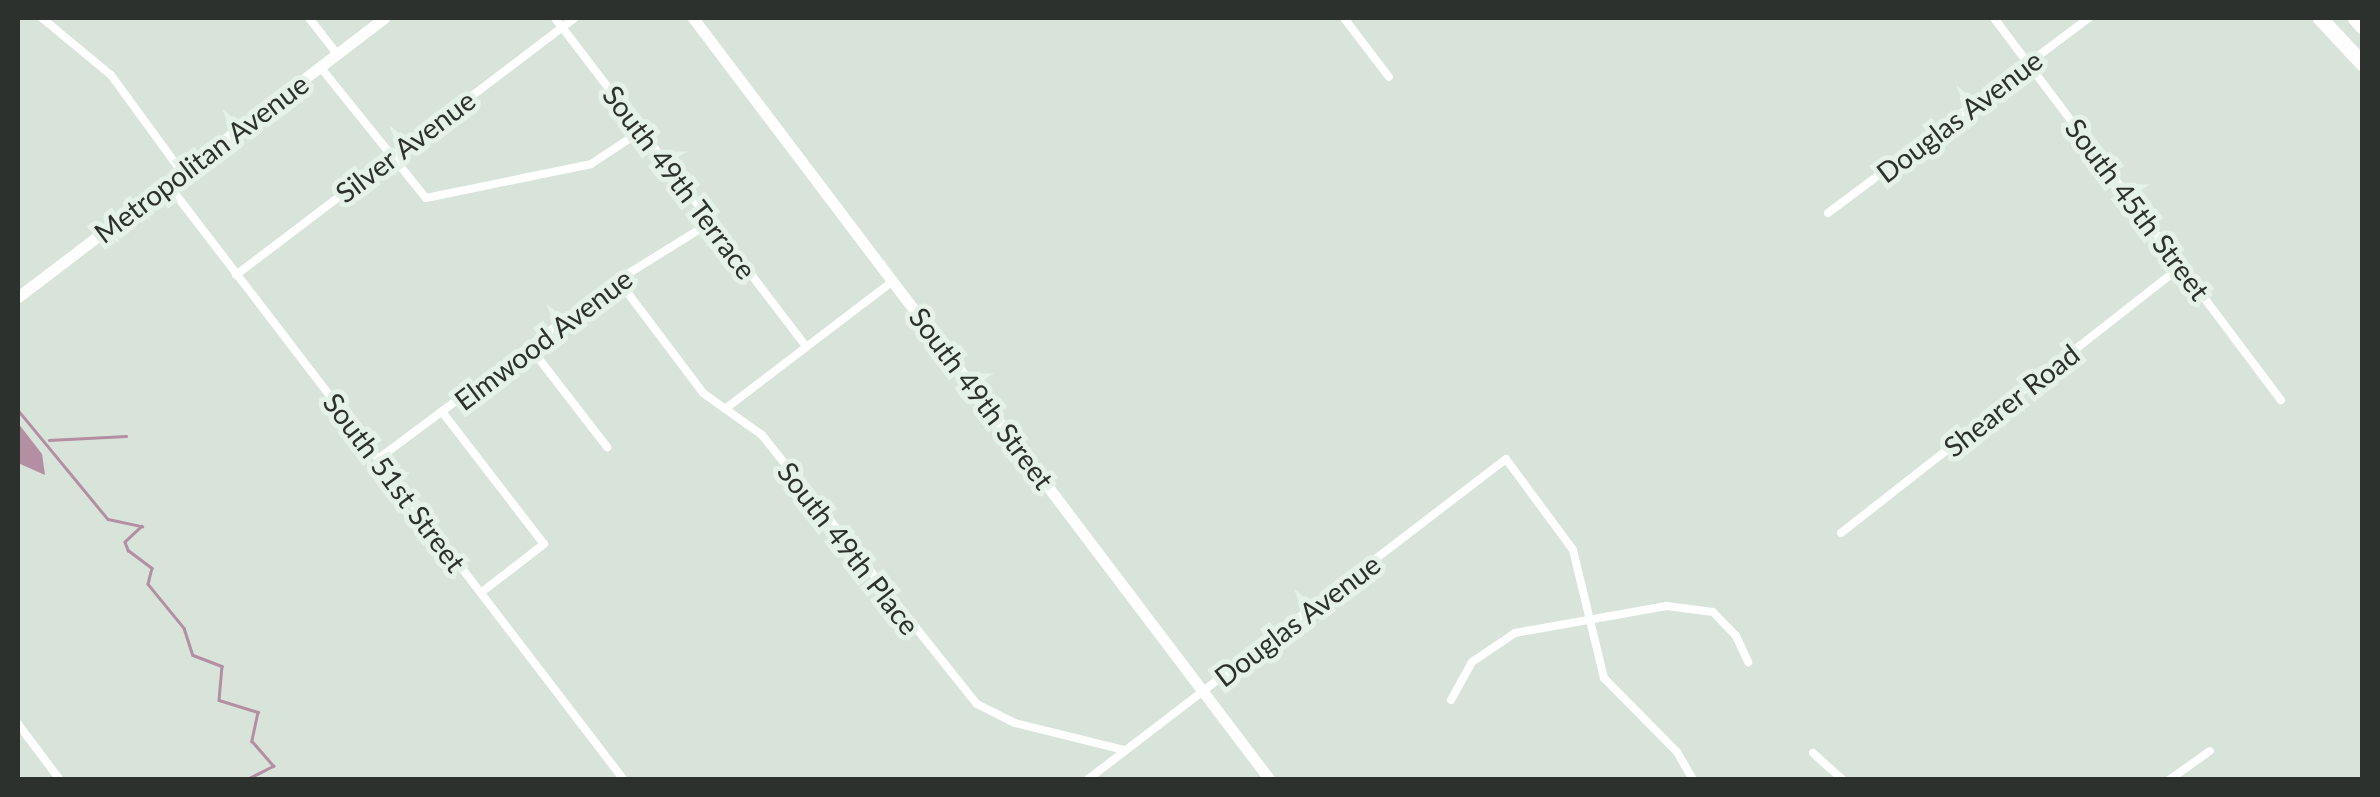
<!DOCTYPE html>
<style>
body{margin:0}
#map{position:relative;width:2380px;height:797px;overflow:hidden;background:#d8e4da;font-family:Lato,sans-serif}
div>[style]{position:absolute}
.water>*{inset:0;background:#b48ea3}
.stream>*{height:2.5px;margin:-1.25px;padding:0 1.25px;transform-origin:1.25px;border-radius:1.25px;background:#b48ea3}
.street>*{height:8px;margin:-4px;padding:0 4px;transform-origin:4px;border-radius:4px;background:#fff}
.secondary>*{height:11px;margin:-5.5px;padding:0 5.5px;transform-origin:5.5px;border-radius:5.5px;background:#fff}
.highway>*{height:15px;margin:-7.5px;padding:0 7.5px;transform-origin:7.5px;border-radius:7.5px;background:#fff}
span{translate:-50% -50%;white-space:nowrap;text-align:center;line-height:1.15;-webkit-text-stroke:10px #e5f2e7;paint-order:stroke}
.street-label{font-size:28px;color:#2d312d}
.frame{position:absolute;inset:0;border:20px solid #2d312d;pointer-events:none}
</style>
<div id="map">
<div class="water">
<i style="clip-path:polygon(18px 423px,42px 454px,45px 475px,18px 463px)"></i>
</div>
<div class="stream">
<i style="left:18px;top:410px;width:141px;rotate:50.5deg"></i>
<i style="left:108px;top:519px;width:35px;rotate:12deg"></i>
<i style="left:142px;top:526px;width:23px;rotate:137deg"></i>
<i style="left:125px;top:542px;width:9px;rotate:69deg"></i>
<i style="left:128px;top:550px;width:30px;rotate:37deg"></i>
<i style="left:152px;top:568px;width:16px;rotate:104deg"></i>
<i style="left:148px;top:584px;width:57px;rotate:50.7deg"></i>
<i style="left:184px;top:628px;width:28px;rotate:72deg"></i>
<i style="left:193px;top:655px;width:31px;rotate:21deg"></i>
<i style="left:222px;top:666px;width:34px;rotate:95deg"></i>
<i style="left:219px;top:700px;width:41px;rotate:17.1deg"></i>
<i style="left:258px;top:712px;width:30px;rotate:102deg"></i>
<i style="left:252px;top:741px;width:33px;rotate:49deg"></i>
<i style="left:274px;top:766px;width:30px;rotate:153deg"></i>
<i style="left:49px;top:440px;width:77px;rotate:-3deg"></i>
</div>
<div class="street">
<i style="left:42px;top:18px;width:89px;rotate:39.6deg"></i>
<i style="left:111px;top:75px;width:119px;rotate:53.9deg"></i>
<i style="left:309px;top:18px;width:46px;rotate:52.1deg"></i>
<i style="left:555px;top:18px;width:413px;rotate:52.6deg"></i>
<i style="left:1344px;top:18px;width:74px;rotate:52.7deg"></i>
<i style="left:1994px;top:18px;width:478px;rotate:53.1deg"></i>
<i style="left:321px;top:68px;width:167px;rotate:51.1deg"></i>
<i style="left:426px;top:198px;width:168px;rotate:-11.6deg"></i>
<i style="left:591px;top:164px;width:60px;rotate:-33.4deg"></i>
<i style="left:167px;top:183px;width:752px;rotate:52.57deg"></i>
<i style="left:1828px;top:213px;width:326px;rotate:-36.8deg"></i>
<i style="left:236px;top:275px;width:425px;rotate:-37.2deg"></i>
<i style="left:618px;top:280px;width:141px;rotate:53deg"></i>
<i style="left:703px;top:393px;width:72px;rotate:35.4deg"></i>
<i style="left:762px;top:435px;width:344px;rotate:51.4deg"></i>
<i style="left:977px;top:704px;width:42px;rotate:26.6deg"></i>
<i style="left:1015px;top:723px;width:112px;rotate:13.9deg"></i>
<i style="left:529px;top:346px;width:128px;rotate:52.3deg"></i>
<i style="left:725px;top:409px;width:211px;rotate:-37.3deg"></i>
<i style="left:443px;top:413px;width:165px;rotate:52.4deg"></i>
<i style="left:544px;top:544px;width:78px;rotate:142.3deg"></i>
<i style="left:378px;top:459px;width:299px;rotate:-36.7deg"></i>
<i style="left:618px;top:280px;width:110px;rotate:-31.9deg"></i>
<i style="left:1841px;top:533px;width:431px;rotate:-38.1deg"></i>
<i style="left:1451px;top:700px;width:43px;rotate:-61.1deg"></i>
<i style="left:1472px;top:662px;width:52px;rotate:-34deg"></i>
<i style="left:1515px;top:633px;width:154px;rotate:-10.1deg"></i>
<i style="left:1667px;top:606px;width:46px;rotate:7.4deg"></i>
<i style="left:1713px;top:612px;width:33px;rotate:46deg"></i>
<i style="left:1736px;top:636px;width:29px;rotate:65deg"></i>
<i style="left:18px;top:724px;width:70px;rotate:53.1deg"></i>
<i style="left:1813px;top:753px;width:40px;rotate:42deg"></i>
<i style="left:1087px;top:780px;width:528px;rotate:-37.46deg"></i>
<i style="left:1506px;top:459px;width:113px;rotate:53.6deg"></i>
<i style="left:1573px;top:550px;width:132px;rotate:76.4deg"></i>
<i style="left:1604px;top:678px;width:104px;rotate:45.4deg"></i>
<i style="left:1677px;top:752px;width:32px;rotate:60deg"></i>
<i style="left:2169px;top:780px;width:50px;rotate:-35.3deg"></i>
</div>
<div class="secondary">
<i style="left:693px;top:18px;width:956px;rotate:52.87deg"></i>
<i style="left:18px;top:297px;width:460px;rotate:-37.3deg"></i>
</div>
<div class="highway">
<i style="left:2320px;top:18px;width:62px;rotate:47deg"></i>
<i style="left:2355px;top:18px;width:11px;rotate:49deg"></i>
</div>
<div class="street-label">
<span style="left:1959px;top:116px;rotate:-37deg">Douglas Avenue</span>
<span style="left:405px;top:146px;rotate:-37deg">Silver Avenue</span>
<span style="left:201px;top:158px;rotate:-37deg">Metropolitan Avenue</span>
<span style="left:680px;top:182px;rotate:53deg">South 49th Terrace</span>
<span style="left:2138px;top:209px;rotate:53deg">South 45th Street</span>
<span style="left:543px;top:339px;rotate:-37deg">Elmwood Avenue</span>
<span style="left:982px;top:398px;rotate:53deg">South 49th Street</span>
<span style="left:2011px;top:400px;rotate:-38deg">Shearer Road</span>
<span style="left:395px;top:482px;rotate:53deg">South 51st Street</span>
<span style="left:849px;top:548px;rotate:52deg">South 49th Place</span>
<span style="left:1297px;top:620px;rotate:-37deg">Douglas Avenue</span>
</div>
<div class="frame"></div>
</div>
